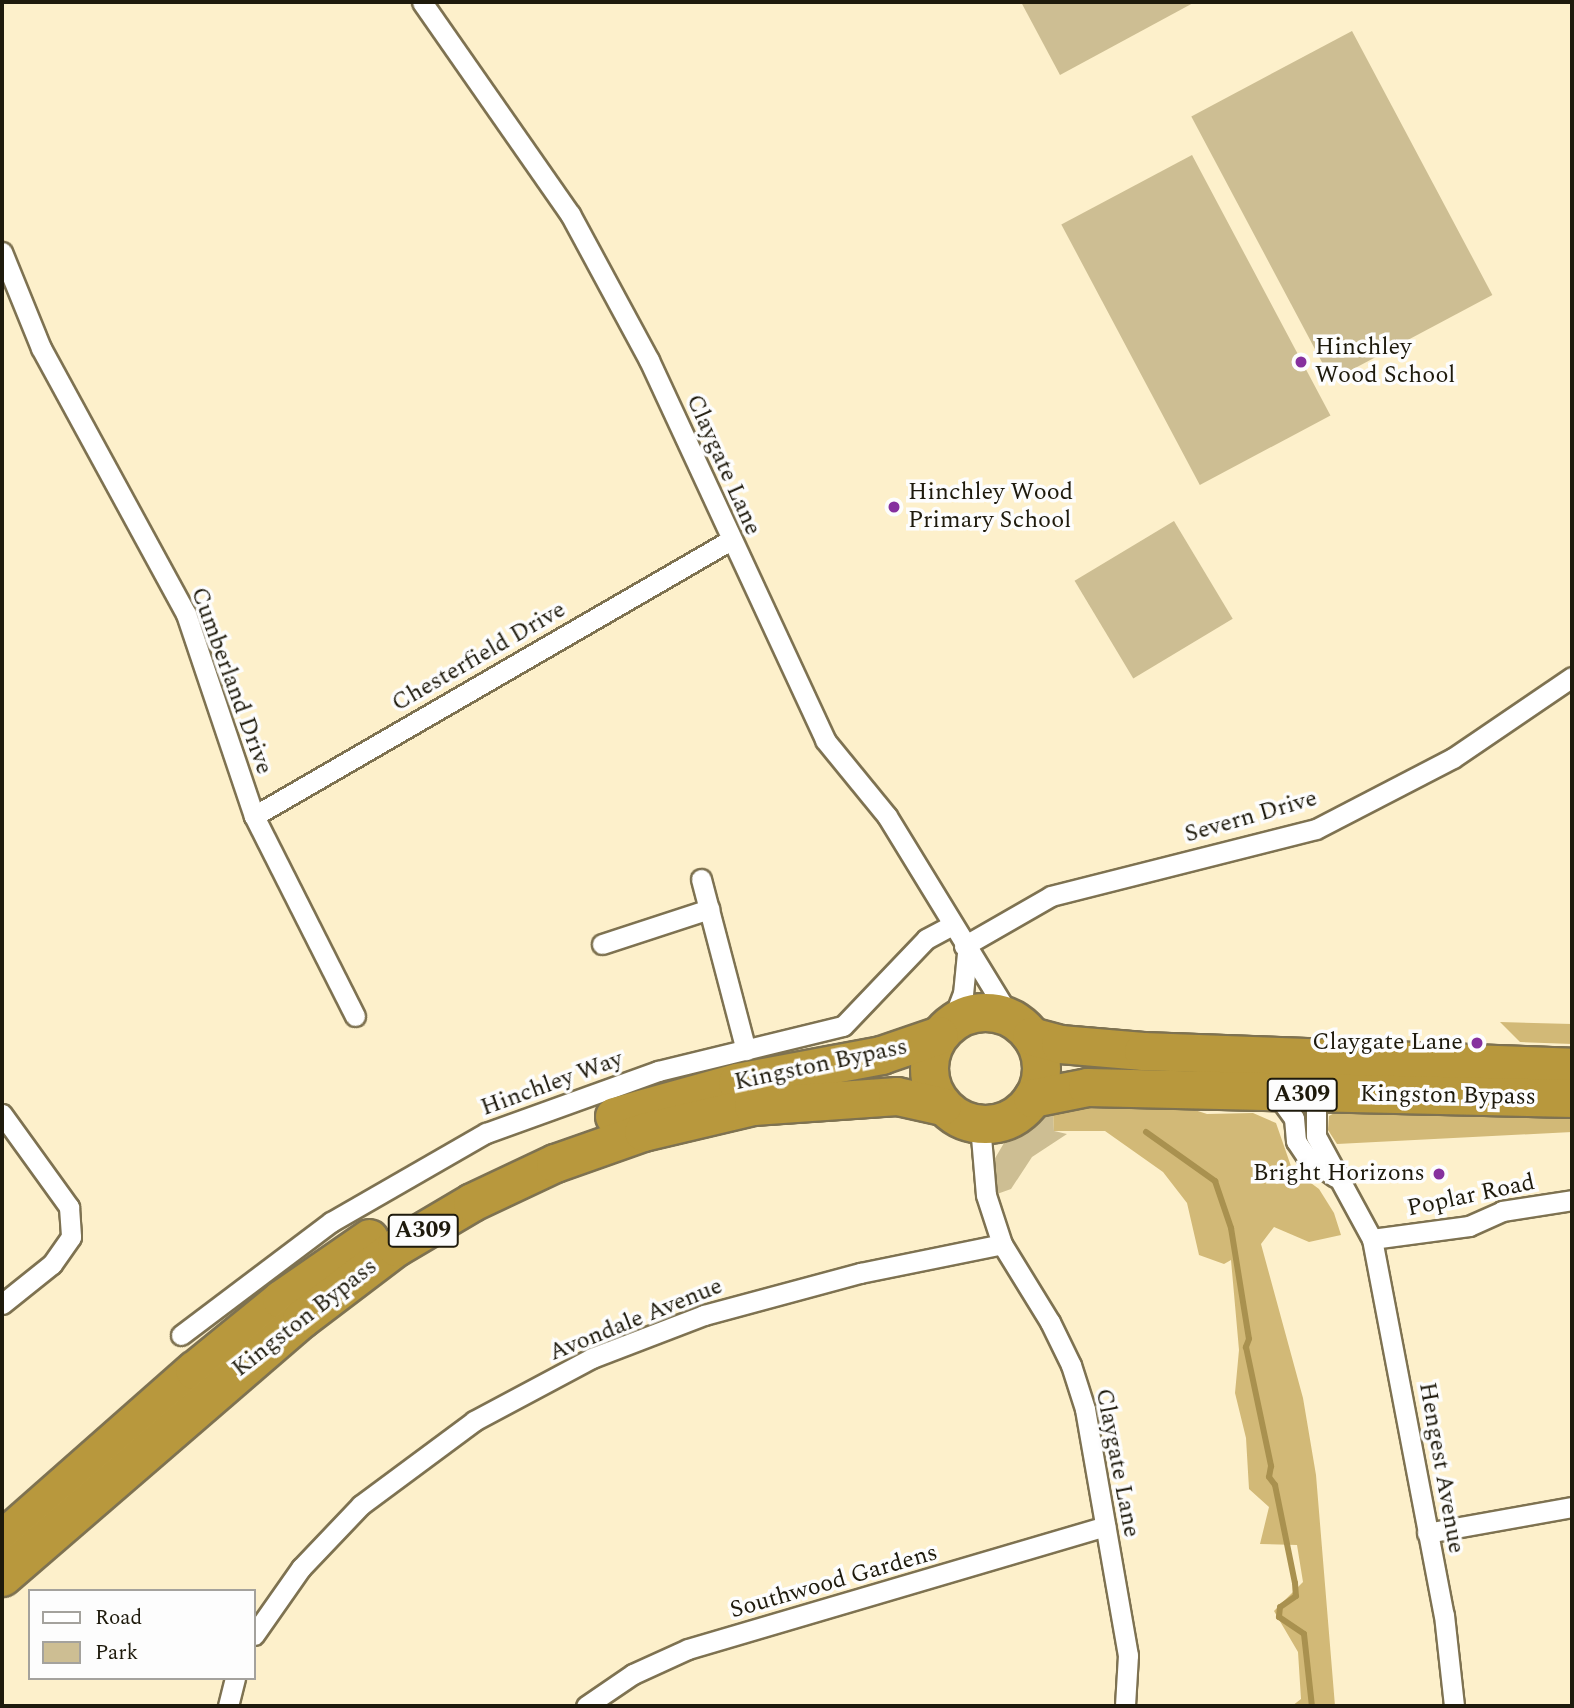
<!DOCTYPE html>
<style>
body{margin:0}
#map{position:relative;width:1574px;height:1708px;overflow:hidden;background:#fdf0cb;font-family:Spectral,serif}
div>[style]{position:absolute}
.green>*{inset:0;background:#cdbe93;transform-origin:0 0}
.forest>*{inset:0;background:#d2b977}
.stream>*{height:6px;margin:-3px;padding:0 3px;transform-origin:3px;border-radius:3px;background:#a9914f}
.roads{filter:drop-shadow(2px 0 #7e7251) drop-shadow(-2px 0 #7e7251) drop-shadow(0 2px #7e7251) drop-shadow(0 -2px #7e7251)}
.street>*{height:19px;margin:-9.5px;padding:0 9.5px;transform-origin:9.5px;border-radius:9.5px;background:#fff}
.highway>*{height:37px;margin:-18.5px;padding:0 18.5px;transform-origin:18.5px;border-radius:18.5px;background:#b8983d}
.highway>.ring{margin:-18.5px;padding:0;box-sizing:content-box;background:none;border:37px solid #b8983d;border-radius:50%}
.dots>*{width:19px;height:19px;translate:-50% -50%;box-sizing:border-box;border:4px solid #fdfdfd;border-radius:50%}
span{translate:-50% -50%;white-space:nowrap;text-align:center;line-height:1.15;-webkit-text-stroke:7px #fdfdfd;paint-order:stroke}
.shield-label span{padding:2px 5px;background:#fdfdfd;border:2px solid;border-radius:5px;-webkit-text-stroke-width:0}
.shield-label{font-size:23px;color:#1e1a0c;font-weight:700}
.poi-label{font-size:24px;color:#1e1a0c}
.left{translate:0 -50%;text-align:left}
.right{translate:-100% -50%;text-align:right}
.street-label{font-size:24px;color:#1e1a0c}
.frame{position:absolute;inset:0;border:4px solid #1e1a0c;pointer-events:none}
.legend{position:absolute;left:28px;top:1589px;width:228px;height:91px;box-sizing:border-box;background:#fdfdfd;border:2px solid #a4a29d;margin:0;padding:9px 12px;list-style:none;font-size:21px;color:#1e1a0c}
.legend li{display:flex;align-items:center;gap:14px;height:35px}
.legend b{width:35px;border:2px solid #a4a29d}
</style>
<div id="map">
<div class="green">
<i style="clip-path:polygon(1021px 2px,1195px 2px,1060px 75px)"></i>
<i style="left:1352px;top:31px;width:299px;height:182px;rotate:62deg"></i>
<i style="left:1192px;top:155px;width:295px;height:148px;rotate:62deg"></i>
<i style="left:1174px;top:521px;width:114px;height:116px;rotate:59deg"></i>
<i style="clip-path:polygon(1053px 1111px,1054px 1131px,1067px 1134px,1032px 1157px,1011px 1189px,997px 1194px,991px 1165px,1004px 1143px,1021px 1127px)"></i>
</div>
<div class="forest">
<i style="clip-path:polygon(1500px 1022px,1572px 1024px,1572px 1044px,1520px 1042px)"></i>
<i style="clip-path:polygon(1084px 1103px,1173px 1103px,1207px 1114px,1253px 1113px,1276px 1123px,1292px 1169px,1319px 1189px,1334px 1213px,1341px 1235px,1309px 1242px,1274px 1227px,1261px 1244px,1303px 1398px,1316px 1475px,1335px 1706px,1292px 1706px,1301px 1699px,1298px 1652px,1274px 1611px,1303px 1582px,1297px 1545px,1260px 1544px,1269px 1507px,1249px 1489px,1246px 1438px,1235px 1393px,1239px 1350px,1231px 1260px,1224px 1264px,1199px 1255px,1187px 1203px,1163px 1172px,1105px 1131px,1054px 1131px,1053px 1111px)"></i>
<i style="clip-path:polygon(1345px 1107px,1572px 1111px,1572px 1132px,1337px 1144px,1328px 1130px,1329px 1116px)"></i>
</div>
<div class="stream">
<i style="left:1146px;top:1132px;width:85px;rotate:35.4deg"></i>
<i style="left:1215px;top:1181px;width:50px;rotate:71.2deg"></i>
<i style="left:1231px;top:1228px;width:112px;rotate:80.8deg"></i>
<i style="left:1249px;top:1339px;width:9px;rotate:111deg"></i>
<i style="left:1246px;top:1347px;width:122px;rotate:78.1deg"></i>
<i style="left:1271px;top:1466px;width:11px;rotate:100deg"></i>
<i style="left:1269px;top:1477px;width:10px;rotate:53deg"></i>
<i style="left:1275px;top:1485px;width:100px;rotate:78.5deg"></i>
<i style="left:1295px;top:1583px;width:13px;rotate:86deg"></i>
<i style="left:1296px;top:1596px;width:19px;rotate:145deg"></i>
<i style="left:1280px;top:1607px;width:10px;rotate:96deg"></i>
<i style="left:1279px;top:1617px;width:30px;rotate:34deg"></i>
<i style="left:1304px;top:1634px;width:72px;rotate:83.7deg"></i>
</div>
<div class="roads">
<div class="street">
<i style="left:422px;top:2px;width:259px;rotate:55.1deg"></i>
<i style="left:570px;top:214px;width:166px;rotate:61.6deg"></i>
<i style="left:649px;top:360px;width:419px;rotate:65.1deg"></i>
<i style="left:825px;top:740px;width:98px;rotate:50.8deg"></i>
<i style="left:887px;top:816px;width:236px;rotate:58.5deg"></i>
<i style="left:2px;top:252px;width:104px;rotate:67.9deg"></i>
<i style="left:41px;top:348px;width:303px;rotate:61.4deg"></i>
<i style="left:186px;top:614px;width:213px;rotate:71.4deg"></i>
<i style="left:254px;top:816px;width:224px;rotate:63.2deg"></i>
<i style="left:254px;top:816px;width:549px;rotate:-30.07deg"></i>
<i style="left:701px;top:879px;width:177px;rotate:75.3deg"></i>
<i style="left:602px;top:944px;width:113px;rotate:-18.1deg"></i>
<i style="left:964px;top:946px;width:100px;rotate:-29.9deg"></i>
<i style="left:1051px;top:896px;width:273px;rotate:-14.2deg"></i>
<i style="left:1316px;top:829px;width:154px;rotate:-27.4deg"></i>
<i style="left:1453px;top:758px;width:144px;rotate:-34.2deg"></i>
<i style="left:952px;top:1022px;width:30px;rotate:-69deg"></i>
<i style="left:963px;top:994px;width:41px;rotate:-84.4deg"></i>
<i style="left:1316px;top:1086px;width:50px;rotate:90deg"></i>
<i style="left:1316px;top:1136px;width:117px;rotate:61.5deg"></i>
<i style="left:1372px;top:1239px;width:98px;rotate:-7.6deg"></i>
<i style="left:1469px;top:1226px;width:36px;rotate:-24deg"></i>
<i style="left:1502px;top:1211px;width:71px;rotate:-8.9deg"></i>
<i style="left:1277px;top:1095px;width:29px;rotate:54deg"></i>
<i style="left:1294px;top:1118px;width:23px;rotate:85deg"></i>
<i style="left:1296px;top:1141px;width:18px;rotate:56deg"></i>
<i style="left:1306px;top:1156px;width:36px;rotate:36deg"></i>
<i style="left:2px;top:1114px;width:115px;rotate:54.2deg"></i>
<i style="left:69px;top:1207px;width:30px;rotate:86deg"></i>
<i style="left:71px;top:1237px;width:33px;rotate:125deg"></i>
<i style="left:52px;top:1264px;width:64px;rotate:141.3deg"></i>
<i style="left:980px;top:1125px;width:70px;rotate:85.1deg"></i>
<i style="left:986px;top:1195px;width:52px;rotate:71.9deg"></i>
<i style="left:1002px;top:1244px;width:92px;rotate:58.4deg"></i>
<i style="left:1050px;top:1322px;width:48px;rotate:64deg"></i>
<i style="left:1071px;top:1365px;width:46px;rotate:72.3deg"></i>
<i style="left:1085px;top:1409px;width:250px;rotate:80.1deg"></i>
<i style="left:1128px;top:1655px;width:51px;rotate:93.4deg"></i>
<i style="left:1372px;top:1239px;width:383px;rotate:79.2deg"></i>
<i style="left:1444px;top:1615px;width:92px;rotate:83.7deg"></i>
<i style="left:181px;top:1335px;width:188px;rotate:-37deg"></i>
<i style="left:331px;top:1222px;width:179px;rotate:-29.9deg"></i>
<i style="left:486px;top:1133px;width:183px;rotate:-19.8deg"></i>
<i style="left:658px;top:1071px;width:190px;rotate:-13.7deg"></i>
<i style="left:843px;top:1026px;width:120px;rotate:-46.3deg"></i>
<i style="left:926px;top:939px;width:30px;rotate:-28deg"></i>
<i style="left:1427px;top:1533px;width:147px;rotate:-10.2deg"></i>
<i style="left:254px;top:1635px;width:82px;rotate:-55deg"></i>
<i style="left:301px;top:1568px;width:87px;rotate:-46.4deg"></i>
<i style="left:361px;top:1505px;width:141px;rotate:-36.6deg"></i>
<i style="left:474px;top:1421px;width:134px;rotate:-28.1deg"></i>
<i style="left:592px;top:1358px;width:120px;rotate:-21deg"></i>
<i style="left:704px;top:1315px;width:162px;rotate:-15.1deg"></i>
<i style="left:860px;top:1273px;width:145px;rotate:-11.5deg"></i>
<i style="left:228px;top:1706px;width:29px;rotate:-76deg"></i>
<i style="left:586px;top:1706px;width:57px;rotate:-34.2deg"></i>
<i style="left:633px;top:1674px;width:60px;rotate:-24.4deg"></i>
<i style="left:688px;top:1649px;width:435px;rotate:-16.4deg"></i>
</div>
<div class="highway">
<i class="ring" style="left:929px;top:1012px;width:75px;height:75px"></i>
<i style="left:1031px;top:1036px;width:30px;rotate:15deg"></i>
<i style="left:1060px;top:1044px;width:83px;rotate:4.8deg"></i>
<i style="left:1143px;top:1051px;width:429px;rotate:2.1deg"></i>
<i style="left:1032px;top:1098px;width:56px;rotate:-11.3deg"></i>
<i style="left:1087px;top:1087px;width:485px;rotate:1.3deg"></i>
<i style="left:614px;top:1116px;width:128px;rotate:-15.5deg"></i>
<i style="left:737px;top:1082px;width:147px;rotate:-10.6deg"></i>
<i style="left:881px;top:1055px;width:61px;rotate:-19deg"></i>
<i style="left:2px;top:1539px;width:256px;rotate:-41.4deg"></i>
<i style="left:194px;top:1370px;width:112px;rotate:-39.2deg"></i>
<i style="left:281px;top:1299px;width:107px;rotate:-34.7deg"></i>
<i style="left:2px;top:1577px;width:395px;rotate:-40.8deg"></i>
<i style="left:301px;top:1319px;width:119px;rotate:-37.2deg"></i>
<i style="left:396px;top:1247px;width:88px;rotate:-30.6deg"></i>
<i style="left:472px;top:1202px;width:92px;rotate:-25.2deg"></i>
<i style="left:555px;top:1163px;width:93px;rotate:-19.4deg"></i>
<i style="left:643px;top:1132px;width:113px;rotate:-13.3deg"></i>
<i style="left:753px;top:1106px;width:144px;rotate:-4deg"></i>
<i style="left:897px;top:1096px;width:46px;rotate:12.5deg"></i>
</div>
</div>
<div class="dots">
<i style="left:1301px;top:362px;background:#86309e"></i>
<i style="left:894px;top:507px;background:#86309e"></i>
<i style="left:1477px;top:1043px;background:#86309e"></i>
<i style="left:1439px;top:1174px;background:#86309e"></i>
</div>
<div class="shield-label">
<span style="left:1302px;top:1095px">A309</span>
<span style="left:423px;top:1231px">A309</span>
</div>
<div class="poi-label">
<span class="left" style="left:1315px;top:362px">Hinchley<br>Wood School</span>
<span class="left" style="left:908px;top:507px">Hinchley Wood<br>Primary School</span>
<span class="right" style="left:1463px;top:1043px">Claygate Lane</span>
<span class="right" style="left:1425px;top:1174px">Bright Horizons</span>
</div>
<div class="street-label">
<span style="left:723px;top:465px;rotate:66deg">Claygate Lane</span>
<span style="left:479px;top:657px;rotate:-30deg">Chesterfield Drive</span>
<span style="left:231px;top:681px;rotate:70deg">Cumberland Drive</span>
<span style="left:1251px;top:817px;rotate:-16deg">Severn Drive</span>
<span style="left:821px;top:1065px;rotate:-12deg">Kingston Bypass</span>
<span style="left:552px;top:1084px;rotate:-20deg">Hinchley Way</span>
<span style="left:1448px;top:1096px;rotate:1deg">Kingston Bypass</span>
<span style="left:1471px;top:1196px;rotate:-12deg">Poplar Road</span>
<span style="left:305px;top:1318px;rotate:-38deg">Kingston Bypass</span>
<span style="left:636px;top:1320px;rotate:-22deg">Avondale Avenue</span>
<span style="left:1117px;top:1463px;rotate:79deg">Claygate Lane</span>
<span style="left:1441px;top:1468px;rotate:80deg">Hengest Avenue</span>
<span style="left:834px;top:1582px;rotate:-16deg">Southwood Gardens</span>
</div>
<div class="frame"></div>
<ul class="legend">
<li><b style="height:9px;background:#fff"></b>Road</li>
<li><b style="height:19px;background:#cdbe93"></b>Park</li>
</ul>
</div>
